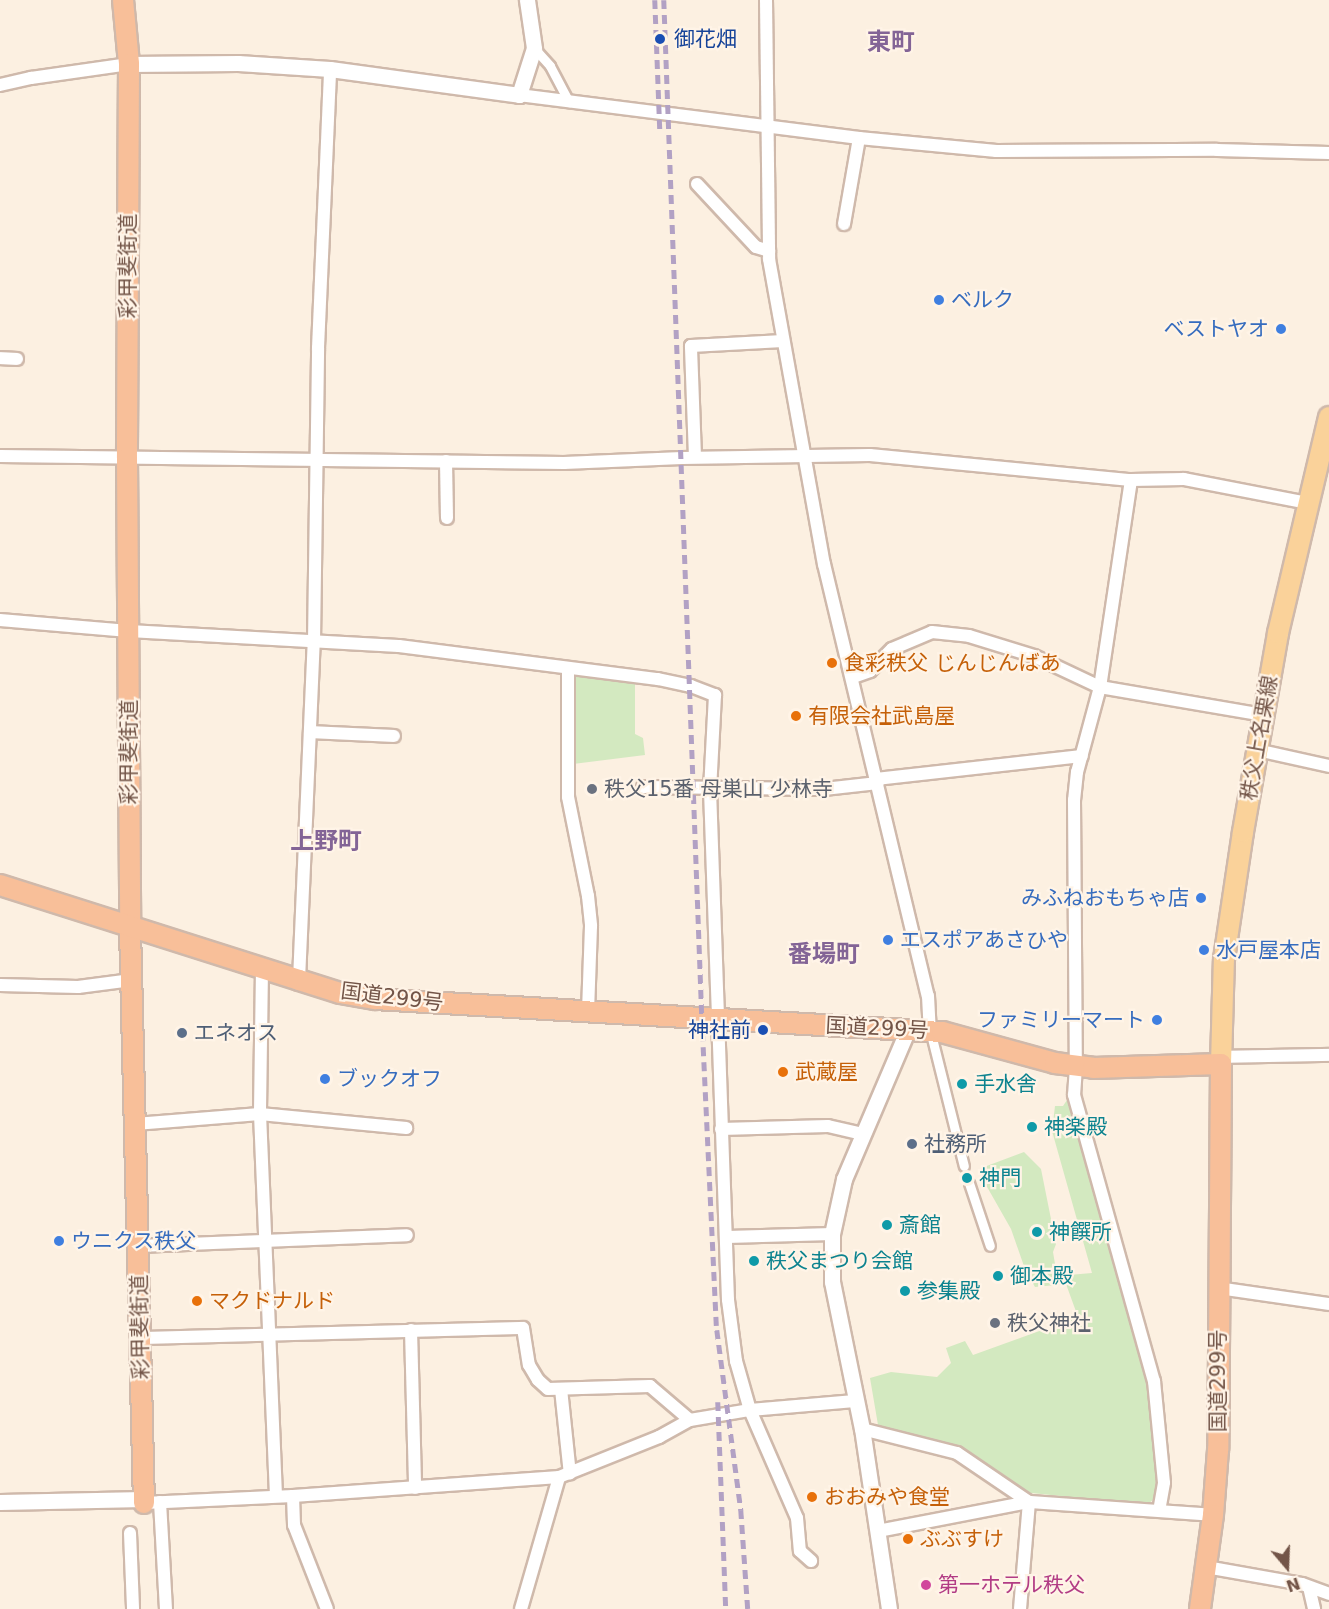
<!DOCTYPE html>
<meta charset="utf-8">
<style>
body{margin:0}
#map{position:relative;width:1329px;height:1609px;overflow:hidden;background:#fcf0e1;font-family:"DejaVu Sans","Noto Sans JP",sans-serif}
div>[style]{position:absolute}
.green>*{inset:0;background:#d3e9c0}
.pedestrian-tunnel>*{height:9px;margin-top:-4.5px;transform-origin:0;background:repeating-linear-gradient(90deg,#dac9bb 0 9px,transparent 0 13.5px)}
.roads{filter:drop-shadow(2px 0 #cfb9ab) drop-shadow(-2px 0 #cfb9ab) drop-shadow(0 2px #cfb9ab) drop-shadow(0 -2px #cfb9ab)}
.pedestrian>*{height:9px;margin:-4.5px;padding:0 4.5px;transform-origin:4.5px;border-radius:4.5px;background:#fff}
.minor>*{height:12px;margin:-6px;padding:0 6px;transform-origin:6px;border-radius:6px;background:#fff}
.tertiary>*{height:15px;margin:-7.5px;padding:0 7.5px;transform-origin:7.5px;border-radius:7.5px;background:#fff}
.primary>*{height:20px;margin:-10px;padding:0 10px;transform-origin:10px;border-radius:10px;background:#fad29a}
.trunk>*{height:20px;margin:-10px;padding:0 10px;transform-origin:10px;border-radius:10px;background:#f8bf99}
.rail>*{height:4.5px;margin-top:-2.25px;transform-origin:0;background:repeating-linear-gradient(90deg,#b2a1c4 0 9px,transparent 0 15px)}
.dots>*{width:16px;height:16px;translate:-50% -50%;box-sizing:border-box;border:3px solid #fff4e7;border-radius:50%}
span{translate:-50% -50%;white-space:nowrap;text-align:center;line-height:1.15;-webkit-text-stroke:4.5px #fff4e7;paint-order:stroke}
.transit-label{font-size:21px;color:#164399}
.left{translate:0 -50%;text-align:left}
.right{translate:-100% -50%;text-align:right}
.street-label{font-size:21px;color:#735548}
.shop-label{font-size:21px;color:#366cbe}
.food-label{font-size:21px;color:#c56008}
.worship-label{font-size:21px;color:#5b616d}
.service-label{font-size:21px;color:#4e5e75}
.culture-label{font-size:21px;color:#0d838f}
.hotel-label{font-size:21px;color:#b23c85}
.quarter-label{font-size:24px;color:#836496;font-weight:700}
.north{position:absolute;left:1257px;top:1537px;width:60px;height:60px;-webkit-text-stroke:4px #fff4e7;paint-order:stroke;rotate:161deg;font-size:16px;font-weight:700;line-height:24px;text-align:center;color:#735548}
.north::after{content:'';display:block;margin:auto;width:21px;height:27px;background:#735548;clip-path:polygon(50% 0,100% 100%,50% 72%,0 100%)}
</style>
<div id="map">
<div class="green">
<i style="clip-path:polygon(574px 675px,635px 681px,635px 734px,643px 738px,645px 755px,573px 764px)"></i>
<i style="clip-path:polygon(1067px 1100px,1150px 1393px,1157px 1461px,1155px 1498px,1147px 1505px,1022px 1492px,960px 1449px,878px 1425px,870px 1378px,891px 1372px,937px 1377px,951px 1363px,946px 1348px,965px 1341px,973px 1355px,1078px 1317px,1066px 1284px,1035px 1287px,1025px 1269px,1011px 1229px,982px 1178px,984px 1167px,1024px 1152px,1041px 1169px,1056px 1244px,1053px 1252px,1057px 1276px,1092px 1273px,1052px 1131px,1055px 1106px,1063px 1106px)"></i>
</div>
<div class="pedestrian-tunnel">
<i style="left:965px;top:1172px;width:12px;rotate:70deg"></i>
</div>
<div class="roads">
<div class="pedestrian">
<i style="left:534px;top:48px;width:24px;rotate:48deg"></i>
<i style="left:550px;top:66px;width:41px;rotate:62.2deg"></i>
<i style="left:930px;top:1030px;width:140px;rotate:76deg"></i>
<i style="left:969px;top:1183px;width:66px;rotate:71.6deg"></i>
</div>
<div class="minor">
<i style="left:766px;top:0;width:259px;rotate:89.3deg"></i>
<i style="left:769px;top:259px;width:310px;rotate:79.8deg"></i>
<i style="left:824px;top:564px;width:444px;rotate:76.5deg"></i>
<i style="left:928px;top:996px;width:34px;rotate:87deg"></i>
<i style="left:0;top:85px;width:32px;rotate:-13deg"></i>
<i style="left:31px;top:78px;width:99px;rotate:-8.1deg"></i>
<i style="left:519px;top:95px;width:343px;rotate:7.2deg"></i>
<i style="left:859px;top:138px;width:138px;rotate:5.4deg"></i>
<i style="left:996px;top:151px;width:221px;rotate:-0.3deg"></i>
<i style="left:1217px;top:150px;width:112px;rotate:1.5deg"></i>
<i style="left:697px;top:184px;width:86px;rotate:46.9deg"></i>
<i style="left:756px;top:247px;width:14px;rotate:17deg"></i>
<i style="left:844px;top:224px;width:87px;rotate:-80.1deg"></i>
<i style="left:0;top:358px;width:17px;rotate:3deg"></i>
<i style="left:0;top:456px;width:564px;rotate:0.71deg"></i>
<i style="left:564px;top:463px;width:118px;rotate:-2.4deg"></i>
<i style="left:682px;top:458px;width:188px;rotate:-0.9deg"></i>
<i style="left:870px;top:455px;width:262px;rotate:5.5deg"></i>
<i style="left:1131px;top:480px;width:53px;rotate:-1.1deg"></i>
<i style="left:1184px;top:479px;width:126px;rotate:11deg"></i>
<i style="left:695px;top:457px;width:111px;rotate:-92.1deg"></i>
<i style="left:691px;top:346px;width:92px;rotate:-3.1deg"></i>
<i style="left:446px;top:461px;width:57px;rotate:89deg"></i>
<i style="left:1131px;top:480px;width:209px;rotate:98.5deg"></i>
<i style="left:1100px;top:687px;width:88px;rotate:105.1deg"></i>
<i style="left:1077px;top:772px;width:28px;rotate:96deg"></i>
<i style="left:1074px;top:800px;width:267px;rotate:89.6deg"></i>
<i style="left:1076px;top:1067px;width:28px;rotate:94deg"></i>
<i style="left:1074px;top:1095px;width:297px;rotate:74.4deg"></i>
<i style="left:1154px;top:1381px;width:102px;rotate:84.4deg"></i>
<i style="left:1164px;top:1483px;width:28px;rotate:100deg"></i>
<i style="left:0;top:620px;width:129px;rotate:4.9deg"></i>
<i style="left:129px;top:631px;width:270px;rotate:3.2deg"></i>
<i style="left:399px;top:646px;width:261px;rotate:7.3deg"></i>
<i style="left:658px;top:679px;width:34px;rotate:12deg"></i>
<i style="left:691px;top:686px;width:26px;rotate:21deg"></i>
<i style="left:715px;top:695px;width:95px;rotate:93deg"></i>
<i style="left:710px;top:790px;width:510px;rotate:87.98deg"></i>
<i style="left:728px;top:1300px;width:62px;rotate:82.5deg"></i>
<i style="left:736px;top:1361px;width:51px;rotate:74.1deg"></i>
<i style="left:750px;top:1410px;width:118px;rotate:66.5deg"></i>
<i style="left:797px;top:1518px;width:33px;rotate:85deg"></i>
<i style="left:800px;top:1551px;width:15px;rotate:42deg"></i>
<i style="left:568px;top:668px;width:129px;rotate:90deg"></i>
<i style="left:568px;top:797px;width:101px;rotate:78.6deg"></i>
<i style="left:588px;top:896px;width:30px;rotate:84deg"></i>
<i style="left:591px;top:926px;width:87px;rotate:92deg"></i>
<i style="left:853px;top:677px;width:18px;rotate:-19deg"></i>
<i style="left:870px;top:671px;width:31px;rotate:-45deg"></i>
<i style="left:892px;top:649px;width:43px;rotate:-23deg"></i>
<i style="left:932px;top:632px;width:37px;rotate:6deg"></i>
<i style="left:969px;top:636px;width:68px;rotate:17.1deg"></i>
<i style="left:1034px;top:656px;width:73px;rotate:25.2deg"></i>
<i style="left:1100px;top:687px;width:165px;rotate:9.7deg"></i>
<i style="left:310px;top:732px;width:84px;rotate:2.7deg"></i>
<i style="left:1257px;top:750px;width:74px;rotate:12.5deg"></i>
<i style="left:876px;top:779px;width:207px;rotate:-6.4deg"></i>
<i style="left:643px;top:787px;width:181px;rotate:0.6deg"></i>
<i style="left:824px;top:789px;width:54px;rotate:-6.3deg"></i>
<i style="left:262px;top:968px;width:146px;rotate:90.8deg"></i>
<i style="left:260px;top:1114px;width:382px;rotate:87.6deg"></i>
<i style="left:299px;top:980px;width:338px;rotate:-87.5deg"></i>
<i style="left:314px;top:642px;width:294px;rotate:-89.2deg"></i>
<i style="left:318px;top:348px;width:279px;rotate:-87.5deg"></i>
<i style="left:0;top:985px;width:78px;rotate:1.5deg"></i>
<i style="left:78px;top:987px;width:54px;rotate:-7.4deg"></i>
<i style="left:1221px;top:1057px;width:108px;rotate:-1.1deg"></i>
<i style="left:135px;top:1124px;width:125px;rotate:-4.6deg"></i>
<i style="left:260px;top:1114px;width:147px;rotate:5.5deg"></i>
<i style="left:721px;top:1129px;width:107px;rotate:-1.6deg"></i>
<i style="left:828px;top:1126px;width:35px;rotate:13deg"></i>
<i style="left:727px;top:1237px;width:105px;rotate:-1.6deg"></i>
<i style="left:138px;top:1246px;width:269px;rotate:-2.3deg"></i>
<i style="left:1218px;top:1288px;width:112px;rotate:8.2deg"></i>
<i style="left:411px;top:1330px;width:158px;rotate:88.5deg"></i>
<i style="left:140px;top:1338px;width:383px;rotate:-1.5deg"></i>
<i style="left:523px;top:1328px;width:37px;rotate:81deg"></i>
<i style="left:529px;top:1365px;width:17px;rotate:59deg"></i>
<i style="left:538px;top:1380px;width:13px;rotate:42deg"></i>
<i style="left:548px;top:1389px;width:102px;rotate:-1.7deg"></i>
<i style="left:650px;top:1386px;width:52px;rotate:40.4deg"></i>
<i style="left:561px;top:1389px;width:85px;rotate:84deg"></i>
<i style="left:862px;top:1429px;width:98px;rotate:14.2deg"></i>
<i style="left:957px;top:1453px;width:87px;rotate:34.2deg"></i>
<i style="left:293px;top:1496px;width:29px;rotate:88deg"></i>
<i style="left:294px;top:1525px;width:90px;rotate:68.6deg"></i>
<i style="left:160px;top:1502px;width:107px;rotate:86.8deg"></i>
<i style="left:144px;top:1503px;width:149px;rotate:-2.7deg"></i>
<i style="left:293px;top:1496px;width:267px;rotate:-4.1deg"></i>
<i style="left:559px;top:1477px;width:108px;rotate:-21.8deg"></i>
<i style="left:659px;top:1437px;width:35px;rotate:-29deg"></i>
<i style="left:690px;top:1420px;width:61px;rotate:-9.5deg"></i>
<i style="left:750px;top:1410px;width:105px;rotate:-4.9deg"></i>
<i style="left:878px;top:1531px;width:154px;rotate:-10.9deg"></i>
<i style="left:1029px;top:1502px;width:184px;rotate:4deg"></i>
<i style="left:130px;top:1533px;width:76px;rotate:87.7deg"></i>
<i style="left:1206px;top:1567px;width:97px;rotate:10deg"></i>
<i style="left:1302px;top:1584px;width:29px;rotate:20deg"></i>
<i style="left:1309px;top:1587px;width:23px;rotate:77deg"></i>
<i style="left:521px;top:1609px;width:137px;rotate:-73.9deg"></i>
<i style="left:1020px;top:1609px;width:107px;rotate:-85.2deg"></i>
</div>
<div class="tertiary">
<i style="left:129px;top:64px;width:109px;rotate:-0.5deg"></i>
<i style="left:238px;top:63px;width:92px;rotate:3.7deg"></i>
<i style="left:330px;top:69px;width:191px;rotate:7.8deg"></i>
<i style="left:519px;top:95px;width:49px;rotate:-72.3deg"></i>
<i style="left:534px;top:48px;width:49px;rotate:-98.3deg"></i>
<i style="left:0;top:1502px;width:144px;rotate:-1.2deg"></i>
<i style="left:889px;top:1609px;width:182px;rotate:-98.5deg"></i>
<i style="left:862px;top:1429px;width:150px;rotate:-101.5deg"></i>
<i style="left:832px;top:1282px;width:48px;rotate:-90deg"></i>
<i style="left:832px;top:1234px;width:56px;rotate:-77.7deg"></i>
<i style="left:844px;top:1179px;width:161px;rotate:-66.9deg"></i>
</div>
<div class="primary">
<i style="left:1221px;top:1064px;width:105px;rotate:-88.4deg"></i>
<i style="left:1224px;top:959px;width:128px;rotate:-81.5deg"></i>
<i style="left:1243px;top:832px;width:202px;rotate:-80deg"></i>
<i style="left:1278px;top:633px;width:222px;rotate:-76.7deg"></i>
</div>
<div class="trunk">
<i style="left:123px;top:0;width:64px;rotate:84.6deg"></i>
<i style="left:129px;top:64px;width:394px;rotate:90.3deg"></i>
<i style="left:127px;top:458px;width:470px;rotate:89.6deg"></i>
<i style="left:130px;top:928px;width:575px;rotate:88.61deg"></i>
<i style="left:0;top:885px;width:314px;rotate:17.6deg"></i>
<i style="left:299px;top:980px;width:43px;rotate:17.6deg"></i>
<i style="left:340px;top:993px;width:36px;rotate:10deg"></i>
<i style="left:375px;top:999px;width:568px;rotate:3.33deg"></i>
<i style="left:942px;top:1032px;width:117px;rotate:15.3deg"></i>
<i style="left:1055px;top:1063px;width:38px;rotate:7deg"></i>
<i style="left:1093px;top:1068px;width:128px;rotate:-1.8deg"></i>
<i style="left:1221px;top:1064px;width:386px;rotate:90.4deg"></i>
<i style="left:1218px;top:1450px;width:65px;rotate:94.4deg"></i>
<i style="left:1213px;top:1515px;width:95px;rotate:97.9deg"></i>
</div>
</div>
<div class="rail">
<i style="left:655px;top:0;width:129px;rotate:87.8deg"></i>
<i style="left:664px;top:0;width:1018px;rotate:87.86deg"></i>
<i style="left:702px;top:1017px;width:313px;rotate:87.3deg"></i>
<i style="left:717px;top:1330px;width:182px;rotate:82.4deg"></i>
<i style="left:741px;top:1510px;width:99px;rotate:86deg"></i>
<i style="left:718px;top:1402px;width:207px;rotate:87.8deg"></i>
</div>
<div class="dots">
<i style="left:660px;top:39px;background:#1a4fb4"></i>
<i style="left:939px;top:300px;background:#3f7fe0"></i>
<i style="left:1281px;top:329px;background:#3f7fe0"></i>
<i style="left:832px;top:663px;background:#e8710a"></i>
<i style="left:796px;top:716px;background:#e8710a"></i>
<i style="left:592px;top:789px;background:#6b7280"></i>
<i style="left:1201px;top:898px;background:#3f7fe0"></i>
<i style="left:888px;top:940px;background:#3f7fe0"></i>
<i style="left:1204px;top:950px;background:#3f7fe0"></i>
<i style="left:1157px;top:1020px;background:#3f7fe0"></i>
<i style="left:763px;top:1030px;background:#1a4fb4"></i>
<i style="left:182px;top:1033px;background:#5c6f8a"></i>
<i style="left:783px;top:1072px;background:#e8710a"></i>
<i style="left:325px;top:1079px;background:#3f7fe0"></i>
<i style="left:962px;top:1084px;background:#0f9aa8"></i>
<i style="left:1032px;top:1127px;background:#0f9aa8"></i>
<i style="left:912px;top:1144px;background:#5c6f8a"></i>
<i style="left:967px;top:1178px;background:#0f9aa8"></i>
<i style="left:887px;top:1225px;background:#0f9aa8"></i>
<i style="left:1037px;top:1232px;background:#0f9aa8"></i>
<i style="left:59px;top:1241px;background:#3f7fe0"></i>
<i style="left:754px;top:1261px;background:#0f9aa8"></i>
<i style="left:998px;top:1276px;background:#0f9aa8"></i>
<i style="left:905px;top:1291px;background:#0f9aa8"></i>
<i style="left:197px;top:1301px;background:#e8710a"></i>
<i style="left:995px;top:1323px;background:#6b7280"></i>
<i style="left:812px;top:1497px;background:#e8710a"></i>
<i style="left:908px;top:1539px;background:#e8710a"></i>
<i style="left:926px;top:1585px;background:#d1479c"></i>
</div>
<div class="transit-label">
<span class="left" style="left:674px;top:39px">御花畑</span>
<span class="right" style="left:751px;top:1030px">神社前</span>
</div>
<div class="street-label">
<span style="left:128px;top:266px;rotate:-90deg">彩甲斐街道</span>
<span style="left:1259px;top:738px;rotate:-80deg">秩父上名栗線</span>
<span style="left:129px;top:752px;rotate:-90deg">彩甲斐街道</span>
<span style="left:392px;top:997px;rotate:7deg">国道299号</span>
<span style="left:877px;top:1028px;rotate:3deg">国道299号</span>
<span style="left:140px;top:1327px;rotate:-91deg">彩甲斐街道</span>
<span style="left:1218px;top:1381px;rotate:-90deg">国道299号</span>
</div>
<div class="shop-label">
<span class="left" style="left:951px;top:300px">ベルク</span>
<span class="right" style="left:1269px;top:329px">ベストヤオ</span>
<span class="right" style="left:1189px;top:898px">みふねおもちゃ店</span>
<span class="left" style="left:900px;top:940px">エスポアあさひや</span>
<span class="left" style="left:1216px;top:950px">水戸屋本店</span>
<span class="right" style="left:1145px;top:1020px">ファミリーマート</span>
<span class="left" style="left:337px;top:1079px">ブックオフ</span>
<span class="left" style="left:71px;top:1241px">ウニクス秩父</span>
</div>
<div class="food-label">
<span class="left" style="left:844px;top:663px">食彩秩父 じんじんばあ</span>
<span class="left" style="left:808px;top:716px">有限会社武島屋</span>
<span class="left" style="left:795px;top:1072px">武蔵屋</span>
<span class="left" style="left:209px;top:1301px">マクドナルド</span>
<span class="left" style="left:824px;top:1497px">おおみや食堂</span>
<span class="left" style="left:920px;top:1539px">ぶぶすけ</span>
</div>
<div class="worship-label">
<span class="left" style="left:604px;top:789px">秩父15番 母巣山 少林寺</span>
<span class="left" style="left:1007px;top:1323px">秩父神社</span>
</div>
<div class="service-label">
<span class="left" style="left:194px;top:1033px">エネオス</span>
<span class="left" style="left:924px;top:1144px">社務所</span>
</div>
<div class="culture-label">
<span class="left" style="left:974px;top:1084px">手水舎</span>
<span class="left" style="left:1044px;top:1127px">神楽殿</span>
<span class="left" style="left:979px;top:1178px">神門</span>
<span class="left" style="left:899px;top:1225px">斎館</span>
<span class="left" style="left:1049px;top:1232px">神饌所</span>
<span class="left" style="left:766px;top:1261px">秩父まつり会館</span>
<span class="left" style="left:1010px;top:1276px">御本殿</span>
<span class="left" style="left:917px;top:1291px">参集殿</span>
</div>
<div class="hotel-label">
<span class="left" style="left:938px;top:1585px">第一ホテル秩父</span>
</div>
<div class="quarter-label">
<span style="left:891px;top:43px">東町</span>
<span style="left:326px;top:842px">上野町</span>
<span style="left:824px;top:955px">番場町</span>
</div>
<div class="north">N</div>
</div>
